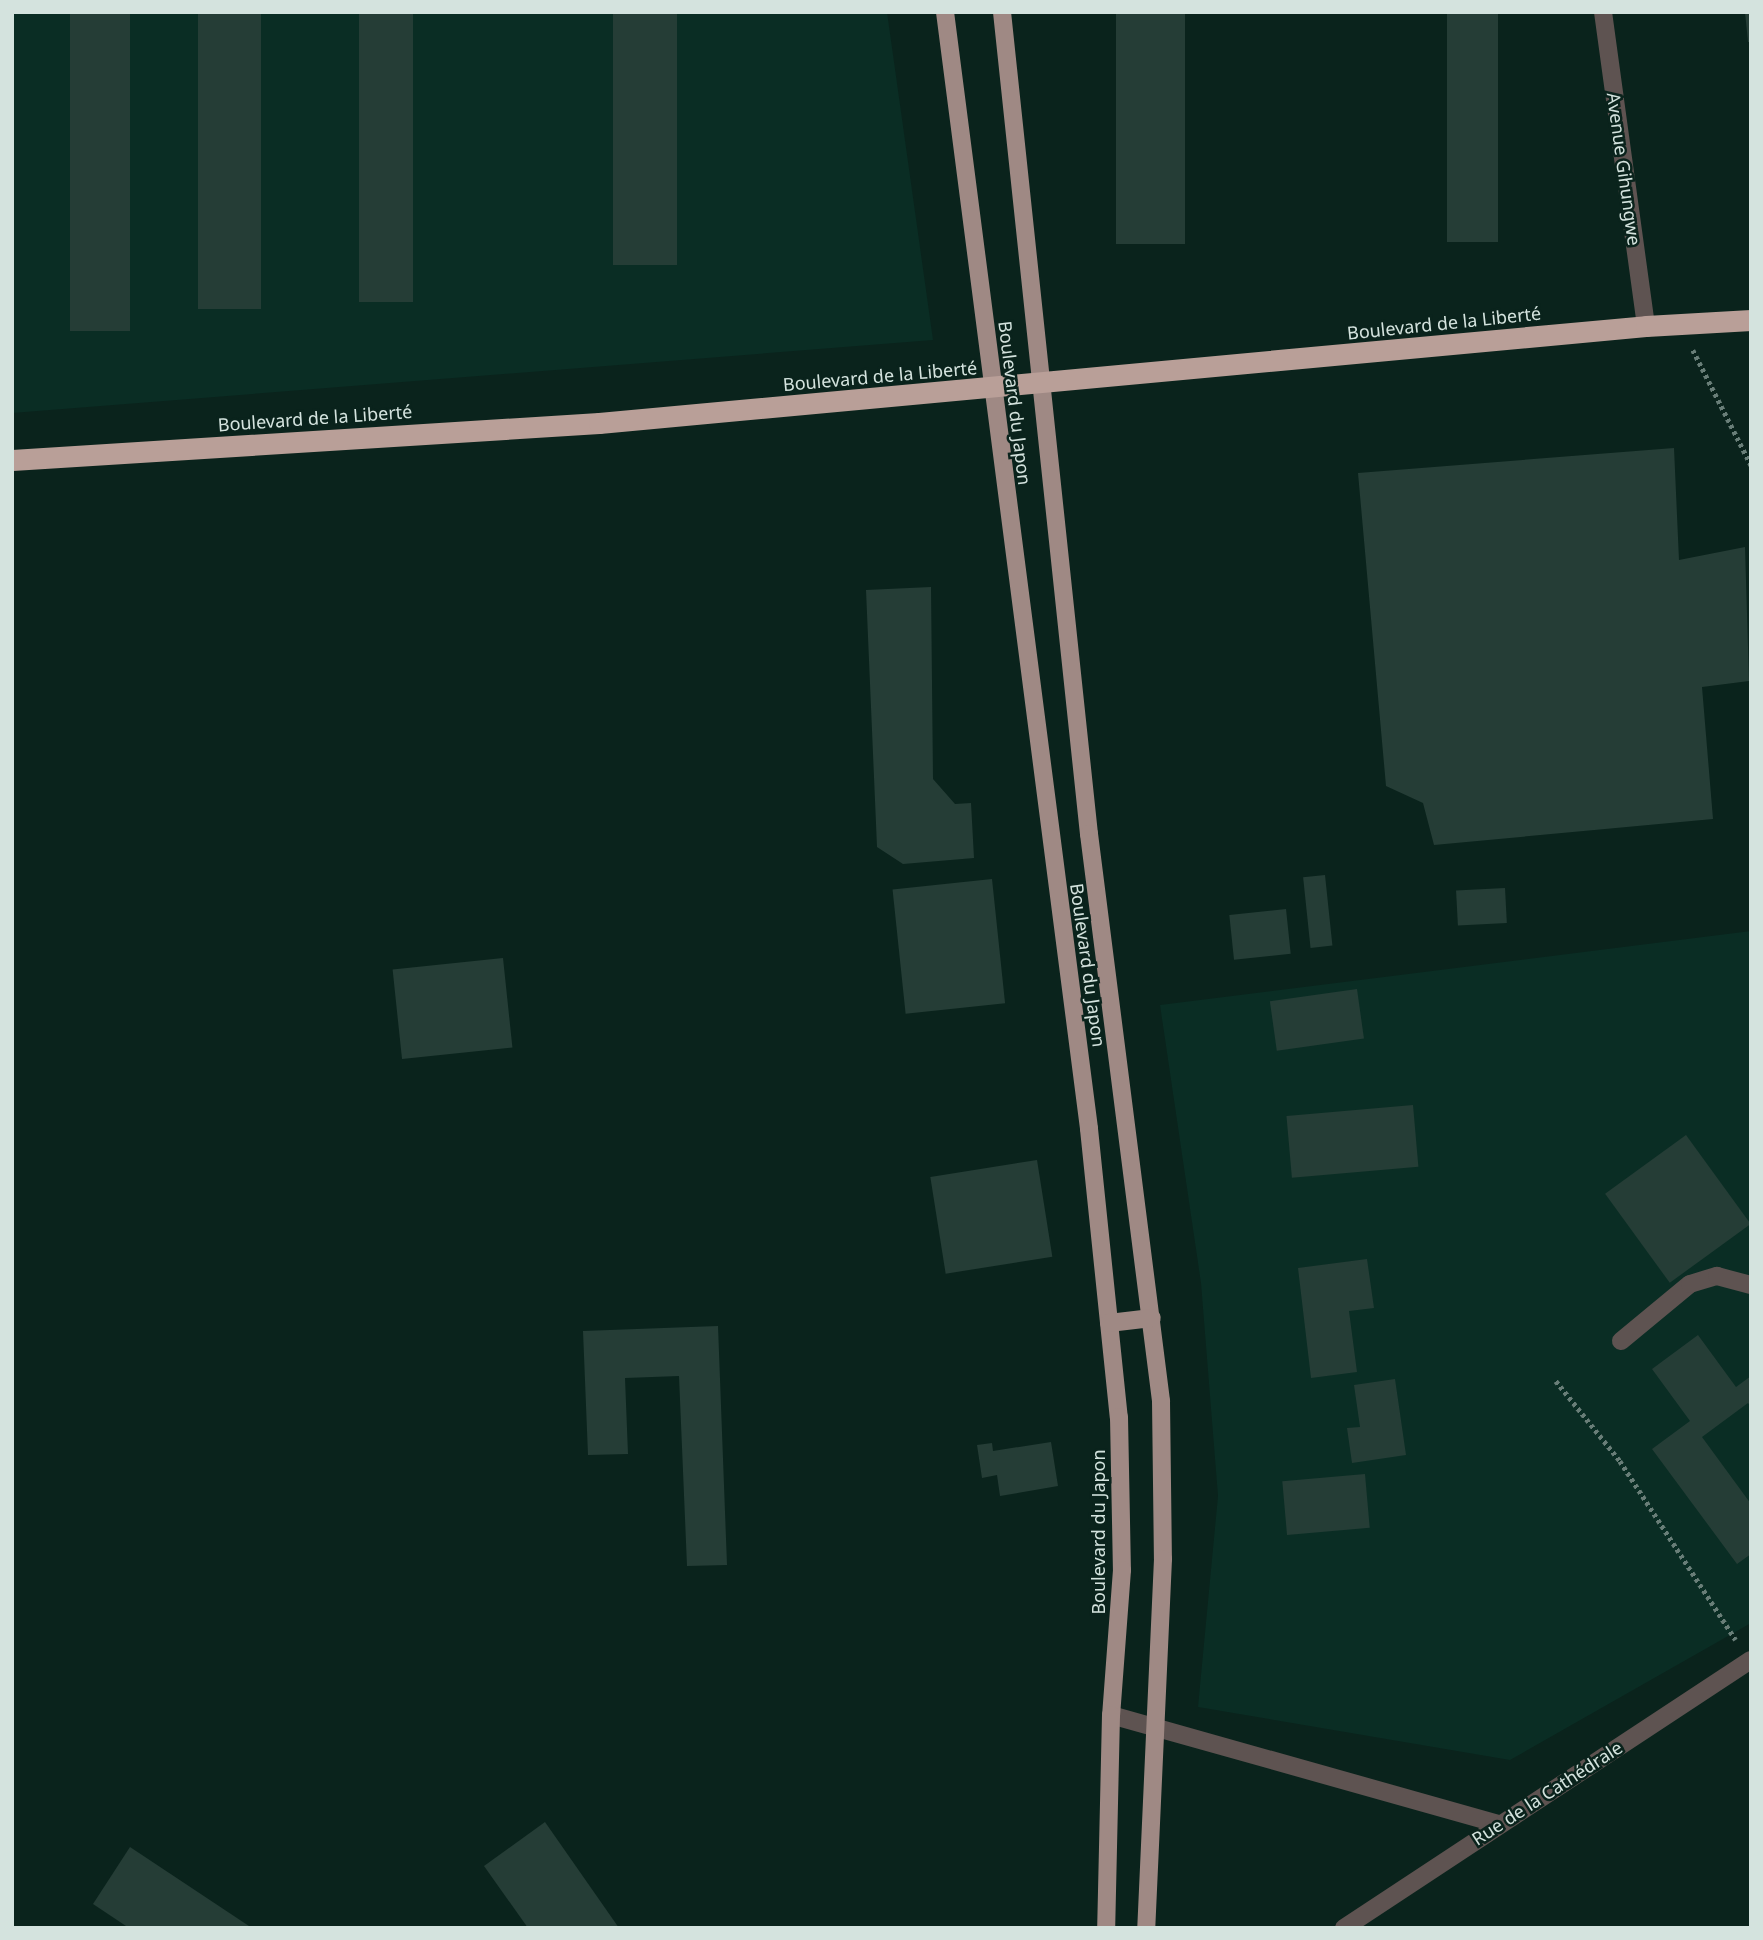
<!DOCTYPE html>
<meta charset="utf-8">
<style>
body{margin:0}
#map{position:relative;width:1763px;height:1940px;overflow:hidden;background:#0a231c;font-family:"Noto Sans",sans-serif}
div>[style]{position:absolute}
.built>*{inset:0;background:#0a2d24}
.building>*{inset:0;background:#253d36;transform-origin:0 0}
.path>*{height:4.5px;margin-top:-2.25px;transform-origin:0;background:repeating-linear-gradient(90deg,#697e78 0 3.5px,transparent 0 7px)}
.minor>*{height:18px;margin:-9px;padding:0 9px;transform-origin:9px;border-radius:9px;background:#5e5351}
.major>*{height:18px;margin:-9px;padding:0 9px;transform-origin:9px;border-radius:9px;background:#9f8984}
.highway>*{height:21px;margin:-10.5px;padding:0 10.5px;transform-origin:10.5px;border-radius:10.5px;background:#b99f98}
span{translate:-50% -50%;white-space:nowrap;text-align:center;line-height:1.15;-webkit-text-stroke:5px #0a231c;paint-order:stroke}
.street-label{font-size:18px;color:#d4e3de}
.frame{position:absolute;inset:0;border:14px solid #d4e3de;pointer-events:none}
</style>
<div id="map">
<div class="built">
<i style="clip-path:polygon(12px 12px,887px 12px,933px 340px,12px 413px)"></i>
<i style="clip-path:polygon(1751px 931px,1751px 1623px,1510px 1760px,1198px 1707px,1218px 1496px,1201px 1283px,1160px 1005px)"></i>
</div>
<div class="building">
<i style="left:70px;top:12px;width:60px;height:319px"></i>
<i style="left:198px;top:12px;width:63px;height:297px"></i>
<i style="left:359px;top:12px;width:54px;height:290px"></i>
<i style="left:613px;top:12px;width:64px;height:253px"></i>
<i style="left:1116px;top:12px;width:69px;height:232px"></i>
<i style="left:1447px;top:12px;width:51px;height:230px"></i>
<i style="clip-path:polygon(1745px 12px,1751px 12px,1751px 42px,1748px 42px)"></i>
<i style="clip-path:polygon(1674px 448px,1679px 560px,1745px 547px,1749px 681px,1702px 687px,1713px 819px,1434px 845px,1423px 803px,1386px 786px,1358px 473px)"></i>
<i style="clip-path:polygon(931px 587px,933px 779px,955px 804px,971px 803px,974px 858px,903px 864px,877px 847px,866px 590px)"></i>
<i style="left:1325px;top:875px;width:71px;height:22px;rotate:84deg"></i>
<i style="left:992px;top:879px;width:125px;height:100px;rotate:84deg"></i>
<i style="left:1505px;top:888px;width:35px;height:49px;rotate:87deg"></i>
<i style="left:1286px;top:909px;width:45px;height:57px;rotate:84deg"></i>
<i style="left:503px;top:958px;width:90px;height:111px;rotate:84deg"></i>
<i style="left:1357px;top:989px;width:50px;height:88px;rotate:82deg"></i>
<i style="left:1413px;top:1105px;width:62px;height:127px;rotate:85deg"></i>
<i style="left:1686px;top:1135px;width:110px;height:100px;rotate:54deg"></i>
<i style="left:1037px;top:1160px;width:98px;height:108px;rotate:81deg"></i>
<i style="clip-path:polygon(1367px 1259px,1374px 1308px,1349px 1311px,1357px 1372px,1311px 1378px,1298px 1268px)"></i>
<i style="clip-path:polygon(718px 1326px,727px 1565px,687px 1566px,679px 1376px,625px 1378px,628px 1454px,588px 1455px,583px 1331px)"></i>
<i style="clip-path:polygon(1698px 1335px,1736px 1387px,1751px 1376px,1751px 1407px,1748px 1403px,1702px 1437px,1751px 1504px,1751px 1554px,1737px 1564px,1652px 1449px,1690px 1421px,1652px 1369px)"></i>
<i style="clip-path:polygon(1395px 1379px,1406px 1455px,1352px 1463px,1347px 1428px,1360px 1427px,1354px 1385px)"></i>
<i style="clip-path:polygon(1051px 1442px,1058px 1486px,1000px 1496px,997px 1475px,982px 1478px,977px 1445px,992px 1443px,993px 1451px)"></i>
<i style="left:1365px;top:1474px;width:54px;height:83px;rotate:85deg"></i>
<i style="clip-path:polygon(545px 1822px,619px 1928px,528px 1928px,484px 1866px)"></i>
<i style="clip-path:polygon(130px 1847px,252px 1928px,129px 1928px,93px 1904px)"></i>
</div>
<div class="path">
<i style="left:1693px;top:350px;width:129px;rotate:63.2deg"></i>
<i style="left:1556px;top:1381px;width:102px;rotate:51.3deg"></i>
<i style="left:1620px;top:1461px;width:213px;rotate:57.1deg"></i>
</div>
<div class="minor">
<i style="left:1603px;top:12px;width:317px;rotate:82.2deg"></i>
<i style="left:1621px;top:1341px;width:89px;rotate:-39.6deg"></i>
<i style="left:1690px;top:1284px;width:28px;rotate:-17deg"></i>
<i style="left:1717px;top:1276px;width:35px;rotate:15deg"></i>
<i style="left:1111px;top:1715px;width:403px;rotate:15.7deg"></i>
<i style="left:1344px;top:1928px;width:487px;rotate:-33.4deg"></i>
</div>
<div class="major">
<i style="left:945px;top:12px;width:1126px;rotate:82.65deg"></i>
<i style="left:1089px;top:1129px;width:290px;rotate:84.1deg"></i>
<i style="left:1119px;top:1417px;width:153px;rotate:88.9deg"></i>
<i style="left:1122px;top:1570px;width:145px;rotate:94.3deg"></i>
<i style="left:1111px;top:1715px;width:213px;rotate:91.3deg"></i>
<i style="left:1002px;top:12px;width:827px;rotate:83.96deg"></i>
<i style="left:1089px;top:834px;width:572px;rotate:82.76deg"></i>
<i style="left:1161px;top:1401px;width:158px;rotate:89.3deg"></i>
<i style="left:1163px;top:1559px;width:369px;rotate:92.6deg"></i>
<i style="left:1109px;top:1323px;width:43px;rotate:-6.6deg"></i>
</div>
<div class="highway">
<i style="left:12px;top:460px;width:588px;rotate:-3.61deg"></i>
<i style="left:599px;top:423px;width:1051px;rotate:-5.29deg"></i>
<i style="left:1646px;top:326px;width:105px;rotate:-3.3deg"></i>
</div>
<div class="street-label">
<span style="left:1624px;top:169px;rotate:82deg">Avenue Gihungwe</span>
<span style="left:1444px;top:323px;rotate:-6deg">Boulevard de la Liberté</span>
<span style="left:880px;top:376px;rotate:-5deg">Boulevard de la Liberté</span>
<span style="left:1015px;top:403px;rotate:83deg">Boulevard du Japon</span>
<span style="left:315px;top:418px;rotate:-4deg">Boulevard de la Liberté</span>
<span style="left:1088px;top:965px;rotate:82deg">Boulevard du Japon</span>
<span style="left:1098px;top:1532px;rotate:-90deg">Boulevard du Japon</span>
<span style="left:1547px;top:1793px;rotate:-33deg">Rue de la Cathédrale</span>
</div>
<div class="frame"></div>
</div>
